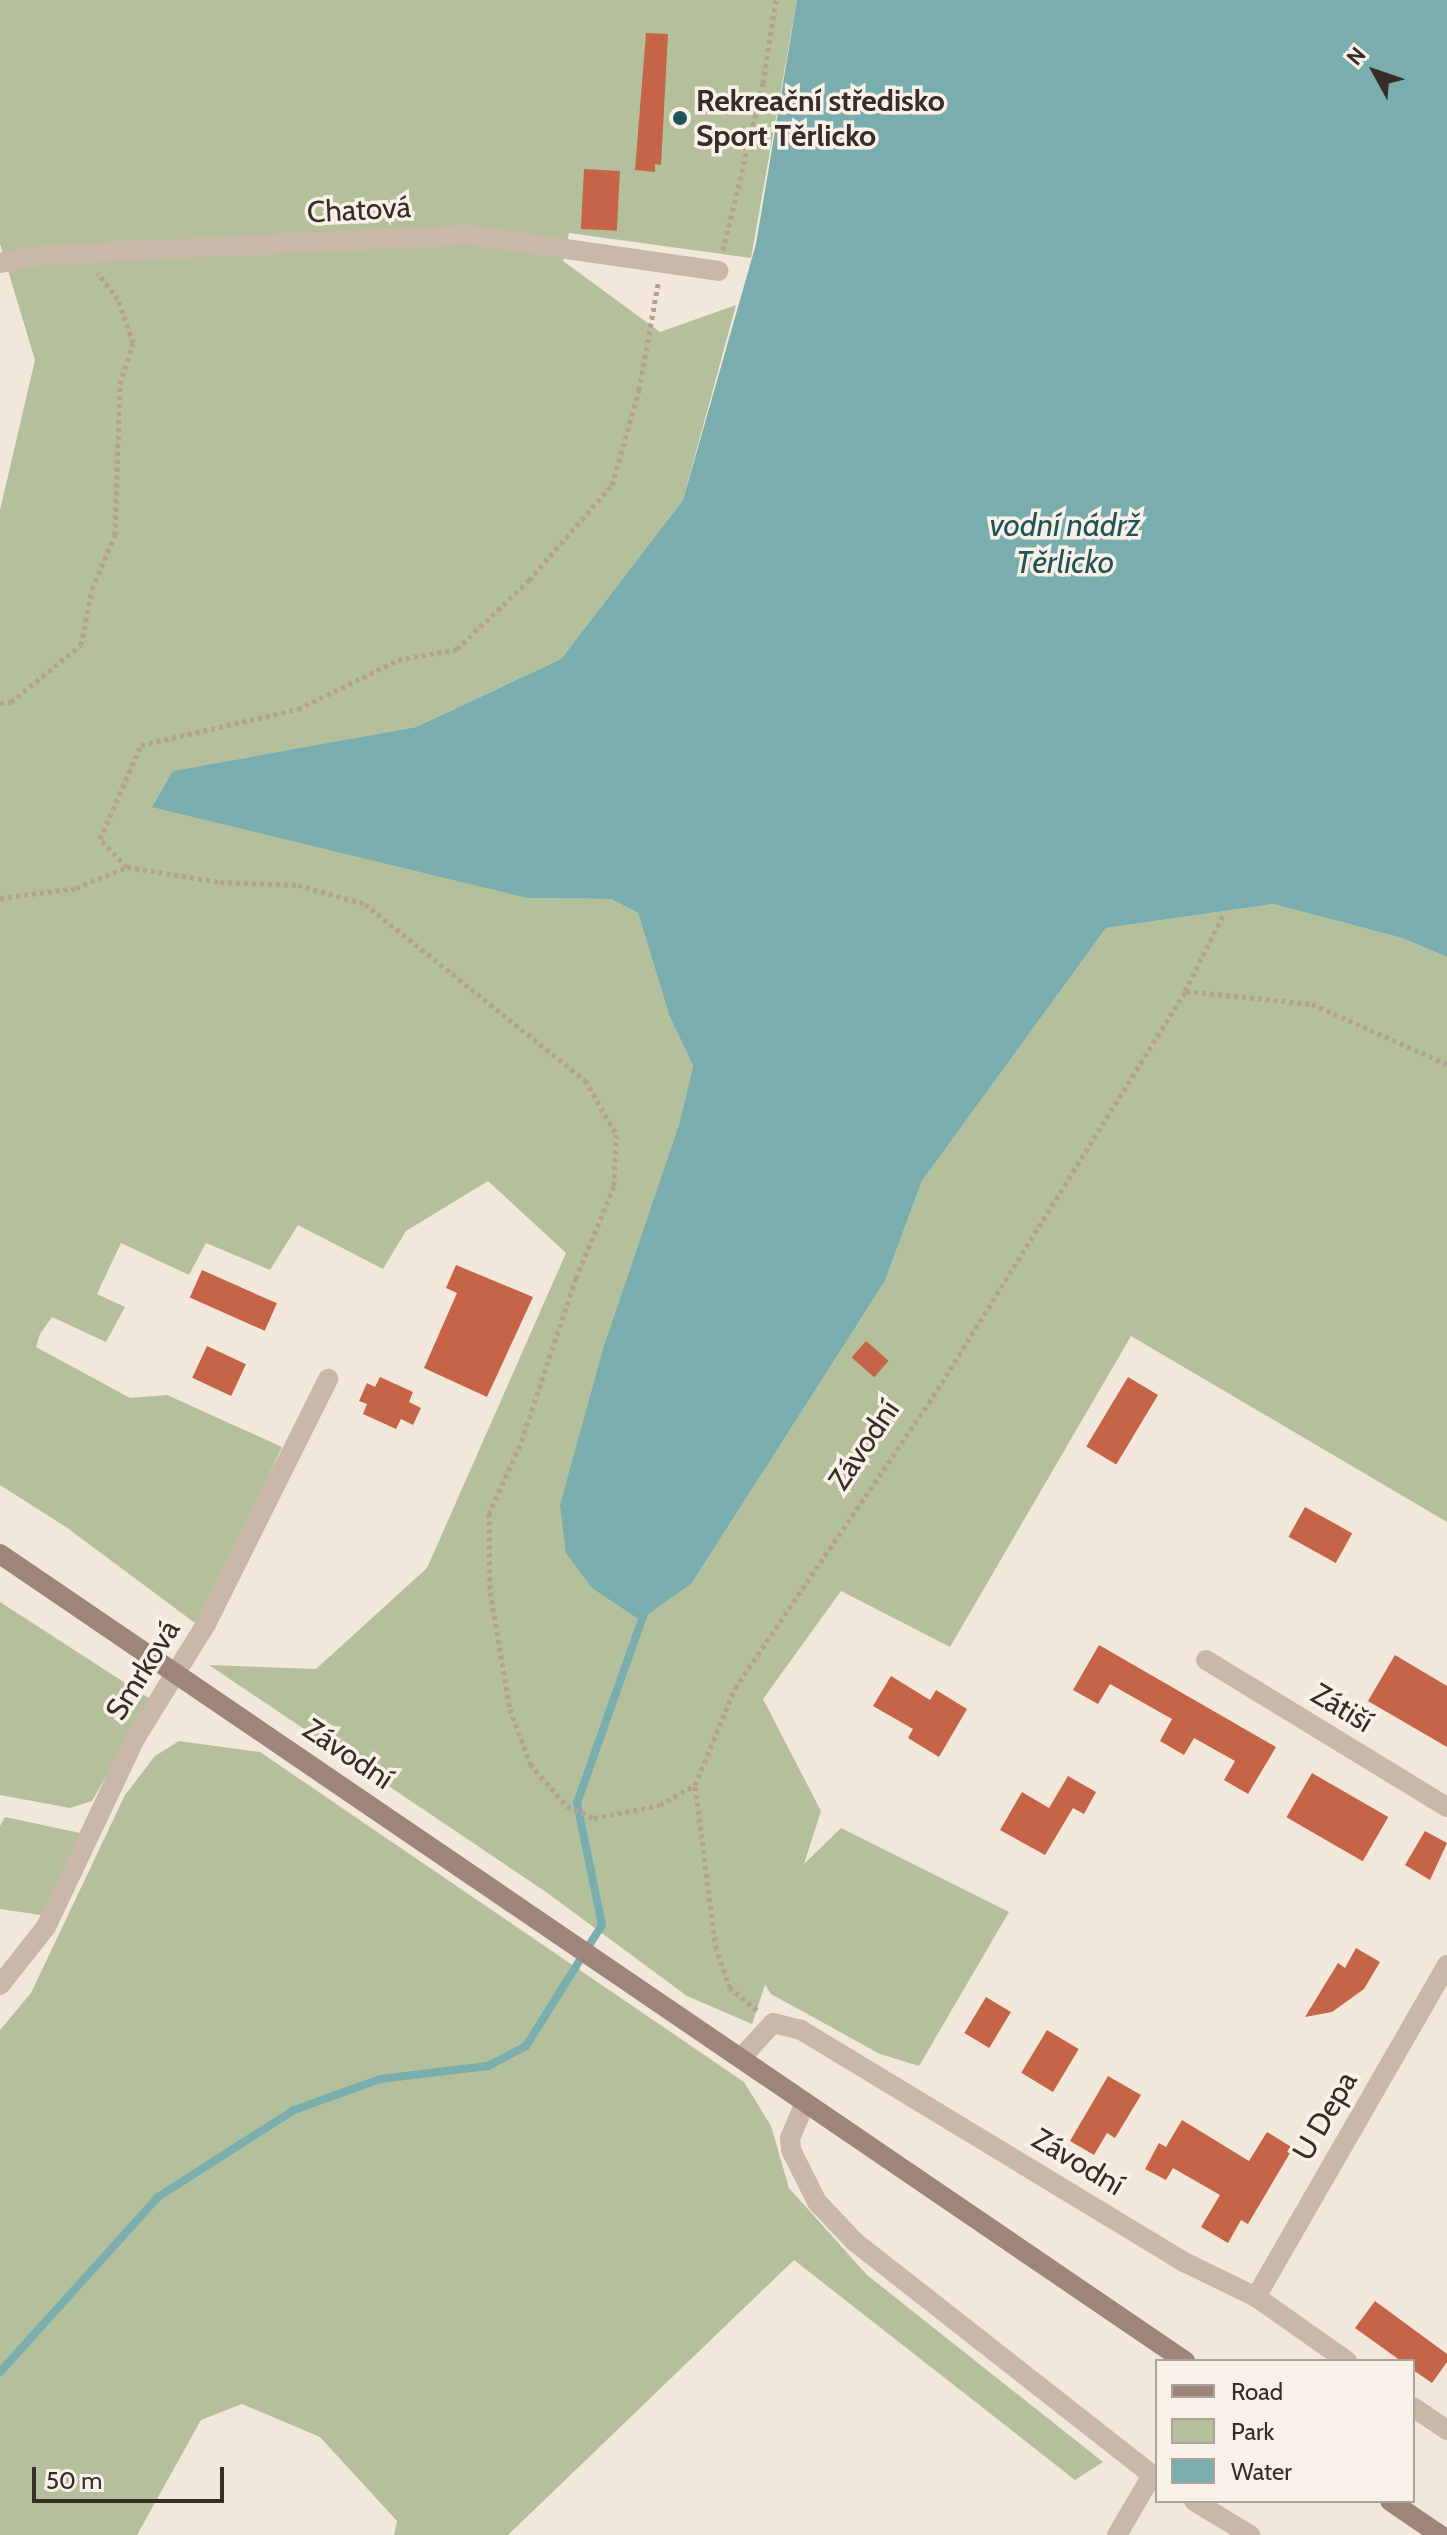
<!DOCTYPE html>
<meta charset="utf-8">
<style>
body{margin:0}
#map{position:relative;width:1447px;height:2535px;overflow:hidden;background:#f2e7db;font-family:Cabin,sans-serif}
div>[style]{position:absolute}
.green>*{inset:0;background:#b4c09b}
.water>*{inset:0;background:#7aadae}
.stream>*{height:8px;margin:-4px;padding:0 4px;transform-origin:4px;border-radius:4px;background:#7aadae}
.building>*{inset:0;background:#c56446;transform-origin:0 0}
.path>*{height:5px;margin-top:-2.5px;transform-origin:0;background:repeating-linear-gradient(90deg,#b5a191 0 4px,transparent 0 8px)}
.minor>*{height:20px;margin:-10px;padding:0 10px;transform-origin:10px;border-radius:10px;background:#c9b7a7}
.secondary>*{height:20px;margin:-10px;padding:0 10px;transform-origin:10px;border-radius:10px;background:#9d8679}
.dots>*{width:22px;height:22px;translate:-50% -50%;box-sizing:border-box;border:4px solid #f9f1e7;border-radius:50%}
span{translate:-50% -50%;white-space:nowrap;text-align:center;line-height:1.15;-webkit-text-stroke:7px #f9f1e7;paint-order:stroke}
.poi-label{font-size:30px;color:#362c28;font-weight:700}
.left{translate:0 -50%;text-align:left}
.street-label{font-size:30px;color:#362c28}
.water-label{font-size:32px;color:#1e5457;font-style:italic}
.legend{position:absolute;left:1155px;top:2359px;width:260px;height:144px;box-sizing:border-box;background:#f9f1e7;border:2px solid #aba29b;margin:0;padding:10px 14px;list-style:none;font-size:24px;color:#362c28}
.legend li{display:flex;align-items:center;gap:16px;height:40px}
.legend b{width:40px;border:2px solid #aba29b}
.north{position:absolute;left:1335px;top:32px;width:80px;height:80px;-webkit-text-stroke:6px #f9f1e7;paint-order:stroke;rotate:310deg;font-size:22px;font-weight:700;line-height:32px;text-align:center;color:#362c28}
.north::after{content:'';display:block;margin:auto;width:28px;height:36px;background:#362c28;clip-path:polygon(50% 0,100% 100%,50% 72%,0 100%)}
.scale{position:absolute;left:32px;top:2467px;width:192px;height:36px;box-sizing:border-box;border:4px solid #362c28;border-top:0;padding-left:10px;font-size:24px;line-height:28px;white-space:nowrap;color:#362c28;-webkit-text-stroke:6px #f9f1e7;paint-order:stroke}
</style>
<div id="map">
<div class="green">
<i style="clip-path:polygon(0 0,797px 0,751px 258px,569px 233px,563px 261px,660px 332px,736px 305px,683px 500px,561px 659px,416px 727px,174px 771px,426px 870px,527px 898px,611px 899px,638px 913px,669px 1015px,693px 1066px,678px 1128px,692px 1583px,885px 1281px,922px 1181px,1106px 928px,1273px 904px,1402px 938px,1447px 957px,1447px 1522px,1131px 1336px,950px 1647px,841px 1591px,763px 1699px,821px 1811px,804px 1864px,841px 1828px,1009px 1912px,919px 2066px,880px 2054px,771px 1994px,765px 1985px,752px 2024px,687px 1996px,546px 1892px,209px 1665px,316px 1669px,427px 1568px,566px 1253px,488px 1181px,406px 1231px,383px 1269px,298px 1225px,270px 1270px,206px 1243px,189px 1275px,121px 1243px,97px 1294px,125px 1307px,106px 1342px,52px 1317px,40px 1334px,36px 1347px,130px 1398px,167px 1395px,282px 1447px,214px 1595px,195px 1623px,66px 1527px,0 1485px,0 510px,35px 360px,0 244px)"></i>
<i style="clip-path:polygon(0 1602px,150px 1699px,92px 1801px,70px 1808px,0 1795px)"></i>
<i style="clip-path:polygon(179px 1741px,260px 1752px,744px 2082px,771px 2126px,789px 2188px,867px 2275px,1103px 2462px,1075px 2480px,794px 2260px,508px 2535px,394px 2535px,397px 2521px,320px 2437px,242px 2404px,201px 2420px,137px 2535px,0 2535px,0 2030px,31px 1993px,125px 1795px,155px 1756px)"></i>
<i style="clip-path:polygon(5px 1817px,80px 1833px,41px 1915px,0 1909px,0 1826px)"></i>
</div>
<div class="water">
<i style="clip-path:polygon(797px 0,1447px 0,1447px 957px,1402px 938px,1273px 904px,1106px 928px,922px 1181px,885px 1281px,692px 1583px,640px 1620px,592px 1588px,566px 1553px,560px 1505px,603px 1349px,678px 1128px,693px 1066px,669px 1015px,638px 913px,611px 899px,527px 898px,152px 807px,173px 771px,416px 727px,561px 659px,683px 500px,756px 244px)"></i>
</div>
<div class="stream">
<i style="left:0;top:2372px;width:236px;rotate:-47.9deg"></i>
<i style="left:158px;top:2197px;width:161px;rotate:-32.6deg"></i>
<i style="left:294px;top:2110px;width:91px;rotate:-19.8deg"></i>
<i style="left:380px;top:2079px;width:109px;rotate:-6.9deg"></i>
<i style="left:488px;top:2066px;width:43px;rotate:-27.8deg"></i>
<i style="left:526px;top:2046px;width:143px;rotate:-57.9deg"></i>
<i style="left:602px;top:1925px;width:125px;rotate:-101.6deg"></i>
<i style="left:577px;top:1803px;width:204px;rotate:-70.5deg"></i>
</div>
<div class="building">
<i style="clip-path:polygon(646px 33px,668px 34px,661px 165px,655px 164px,655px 172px,635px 170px)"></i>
<i style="left:584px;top:169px;width:36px;height:60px;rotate:3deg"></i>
<i style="clip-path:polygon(456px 1265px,533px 1297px,487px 1397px,424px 1368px,457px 1293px,446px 1288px)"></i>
<i style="left:202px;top:1270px;width:82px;height:30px;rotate:24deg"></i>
<i style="left:866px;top:1341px;width:30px;height:22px;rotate:41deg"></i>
<i style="left:207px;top:1346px;width:43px;height:35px;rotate:25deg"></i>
<i style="clip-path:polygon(380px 1377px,413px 1392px,409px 1402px,421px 1408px,413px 1425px,401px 1419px,396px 1429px,363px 1414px,367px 1404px,359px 1401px,367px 1383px,375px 1387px)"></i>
<i style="left:1128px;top:1377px;width:35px;height:81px;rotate:31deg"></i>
<i style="left:1305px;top:1507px;width:54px;height:34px;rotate:29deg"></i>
<i style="clip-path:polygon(1099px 1645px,1276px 1747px,1248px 1794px,1224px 1780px,1235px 1761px,1194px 1738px,1184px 1755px,1160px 1741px,1172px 1719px,1110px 1684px,1098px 1704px,1073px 1690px)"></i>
<i style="clip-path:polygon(1395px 1655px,1447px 1686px,1447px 1747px,1368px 1701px)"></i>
<i style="clip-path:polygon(891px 1676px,930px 1700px,936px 1690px,967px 1709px,939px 1757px,908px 1738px,913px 1729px,873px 1706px)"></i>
<i style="left:1312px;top:1773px;width:88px;height:51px;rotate:30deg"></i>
<i style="clip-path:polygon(1068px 1776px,1096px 1792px,1084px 1814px,1073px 1808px,1045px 1855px,1000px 1830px,1022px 1792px,1049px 1808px)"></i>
<i style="clip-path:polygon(1425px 1831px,1447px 1843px,1430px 1880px,1405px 1865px)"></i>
<i style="clip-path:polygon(1356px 1948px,1380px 1962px,1364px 1989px,1332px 2012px,1305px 2017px,1338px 1963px,1345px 1968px)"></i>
<i style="left:986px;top:1997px;width:29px;height:42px;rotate:31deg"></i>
<i style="left:1047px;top:2030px;width:37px;height:50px;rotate:31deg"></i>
<i style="clip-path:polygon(1108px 2076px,1141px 2095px,1115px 2138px,1107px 2133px,1094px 2155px,1070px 2141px)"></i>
<i style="clip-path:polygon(1182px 2120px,1249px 2161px,1267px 2132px,1293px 2148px,1248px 2224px,1241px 2220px,1228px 2243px,1201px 2227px,1220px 2195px,1173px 2168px,1166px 2180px,1145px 2169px,1159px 2143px,1166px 2147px)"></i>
<i style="clip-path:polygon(1375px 2301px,1447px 2354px,1447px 2362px,1432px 2383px,1413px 2370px,1413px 2361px,1401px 2361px,1355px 2328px)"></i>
</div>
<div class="path">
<i style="left:723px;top:250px;width:172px;rotate:-76.5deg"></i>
<i style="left:763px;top:83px;width:84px;rotate:-81.1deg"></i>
<i style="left:0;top:703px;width:11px;rotate:-5deg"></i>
<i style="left:11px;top:702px;width:90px;rotate:-39.2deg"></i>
<i style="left:81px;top:645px;width:57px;rotate:-78.9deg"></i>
<i style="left:92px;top:589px;width:59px;rotate:-66.9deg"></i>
<i style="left:115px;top:535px;width:151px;rotate:-88.1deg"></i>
<i style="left:120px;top:384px;width:43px;rotate:-72.4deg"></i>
<i style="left:133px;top:343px;width:46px;rotate:-108.8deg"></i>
<i style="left:118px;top:299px;width:33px;rotate:-128deg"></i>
<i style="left:127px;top:867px;width:39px;rotate:-134deg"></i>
<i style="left:100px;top:839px;width:103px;rotate:-66.4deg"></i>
<i style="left:141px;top:745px;width:161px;rotate:-12.9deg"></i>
<i style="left:298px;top:709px;width:111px;rotate:-26.1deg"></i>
<i style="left:398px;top:660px;width:60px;rotate:-10.6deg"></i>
<i style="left:457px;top:649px;width:100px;rotate:-43.8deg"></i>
<i style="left:529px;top:580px;width:126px;rotate:-48.9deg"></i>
<i style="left:612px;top:485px;width:99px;rotate:-74.1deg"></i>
<i style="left:639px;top:390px;width:108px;rotate:-79.8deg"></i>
<i style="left:0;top:898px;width:77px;rotate:-7.5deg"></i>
<i style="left:76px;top:888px;width:55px;rotate:-22.4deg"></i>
<i style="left:127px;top:867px;width:94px;rotate:9.2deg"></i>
<i style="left:220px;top:882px;width:78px;rotate:2.2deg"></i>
<i style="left:298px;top:885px;width:70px;rotate:15.8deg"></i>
<i style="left:365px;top:904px;width:282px;rotate:38.7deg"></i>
<i style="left:585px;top:1080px;width:62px;rotate:60.1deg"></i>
<i style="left:616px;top:1134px;width:52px;rotate:92.2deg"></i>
<i style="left:614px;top:1186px;width:100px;rotate:112.4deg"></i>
<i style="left:576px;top:1278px;width:176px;rotate:108.5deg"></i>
<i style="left:520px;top:1445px;width:75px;rotate:114.5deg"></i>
<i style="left:489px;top:1513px;width:79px;rotate:89.3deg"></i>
<i style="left:490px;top:1592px;width:119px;rotate:80.3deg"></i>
<i style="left:510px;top:1709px;width:59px;rotate:70deg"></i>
<i style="left:530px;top:1764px;width:56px;rotate:48.6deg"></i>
<i style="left:567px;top:1806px;width:30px;rotate:24deg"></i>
<i style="left:594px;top:1818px;width:67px;rotate:-11.1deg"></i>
<i style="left:660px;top:1805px;width:40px;rotate:-29.7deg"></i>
<i style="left:1186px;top:991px;width:127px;rotate:5.9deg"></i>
<i style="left:1312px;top:1004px;width:148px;rotate:24deg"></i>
<i style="left:757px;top:2010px;width:35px;rotate:-141deg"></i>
<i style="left:730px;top:1988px;width:41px;rotate:-109.7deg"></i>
<i style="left:716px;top:1949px;width:165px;rotate:-97.3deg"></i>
<i style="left:695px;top:1785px;width:105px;rotate:-67.6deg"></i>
<i style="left:735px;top:1688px;width:345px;rotate:-55.8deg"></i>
<i style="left:929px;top:1403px;width:485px;rotate:-58.1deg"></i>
<i style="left:1185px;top:991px;width:85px;rotate:-63.4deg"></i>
</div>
<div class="minor">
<i style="left:0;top:263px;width:44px;rotate:-10.5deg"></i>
<i style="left:43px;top:255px;width:426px;rotate:-2.7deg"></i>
<i style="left:469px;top:235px;width:252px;rotate:8.2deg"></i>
<i style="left:1206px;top:1660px;width:282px;rotate:31.4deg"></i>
<i style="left:0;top:1985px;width:74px;rotate:-51.6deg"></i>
<i style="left:46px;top:1927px;width:210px;rotate:-64.7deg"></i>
<i style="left:136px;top:1737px;width:133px;rotate:-58.2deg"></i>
<i style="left:206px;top:1624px;width:274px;rotate:-63.5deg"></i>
<i style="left:741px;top:2058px;width:47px;rotate:-47.6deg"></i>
<i style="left:773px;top:2023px;width:29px;rotate:14deg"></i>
<i style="left:801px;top:2030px;width:448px;rotate:31.2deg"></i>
<i style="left:1184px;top:2262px;width:80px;rotate:25.9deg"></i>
<i style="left:1256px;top:2297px;width:111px;rotate:35.1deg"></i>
<i style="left:805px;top:2103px;width:38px;rotate:113deg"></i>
<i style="left:790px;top:2138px;width:12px;rotate:85deg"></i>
<i style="left:791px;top:2150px;width:58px;rotate:63.4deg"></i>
<i style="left:817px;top:2202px;width:55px;rotate:46.5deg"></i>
<i style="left:855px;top:2242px;width:384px;rotate:38.1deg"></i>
<i style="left:1256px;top:2297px;width:383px;rotate:-60.1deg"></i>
<i style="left:1413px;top:2407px;width:41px;rotate:34.1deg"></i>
<i style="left:1194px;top:2501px;width:66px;rotate:31.3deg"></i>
<i style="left:1117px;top:2535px;width:69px;rotate:-59.7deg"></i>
</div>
<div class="secondary">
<i style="left:0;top:1554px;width:1434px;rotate:34.26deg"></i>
<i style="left:1390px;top:2501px;width:60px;rotate:34.2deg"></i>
</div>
<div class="dots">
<i style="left:680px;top:118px;background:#1e5457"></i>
</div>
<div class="poi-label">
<span class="left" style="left:696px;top:118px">Rekreační středisko<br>Sport Těrlicko</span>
</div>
<div class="street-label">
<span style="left:359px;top:210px;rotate:-3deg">Chatová</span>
<span style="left:864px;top:1445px;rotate:-56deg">Závodní</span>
<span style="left:143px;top:1670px;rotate:-58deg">Smrková</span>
<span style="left:1342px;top:1708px;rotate:31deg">Zátiší</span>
<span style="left:348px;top:1754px;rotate:34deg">Závodní</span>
<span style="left:1325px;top:2116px;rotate:-60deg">U Depa</span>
<span style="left:1078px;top:2162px;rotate:31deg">Závodní</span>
</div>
<div class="water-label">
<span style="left:1065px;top:544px">vodní nádrž<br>Těrlicko</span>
</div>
<ul class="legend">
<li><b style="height:10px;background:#9d8679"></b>Road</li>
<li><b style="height:22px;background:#b4c09b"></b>Park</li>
<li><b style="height:22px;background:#7aadae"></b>Water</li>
</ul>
<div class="north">N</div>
<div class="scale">50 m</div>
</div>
